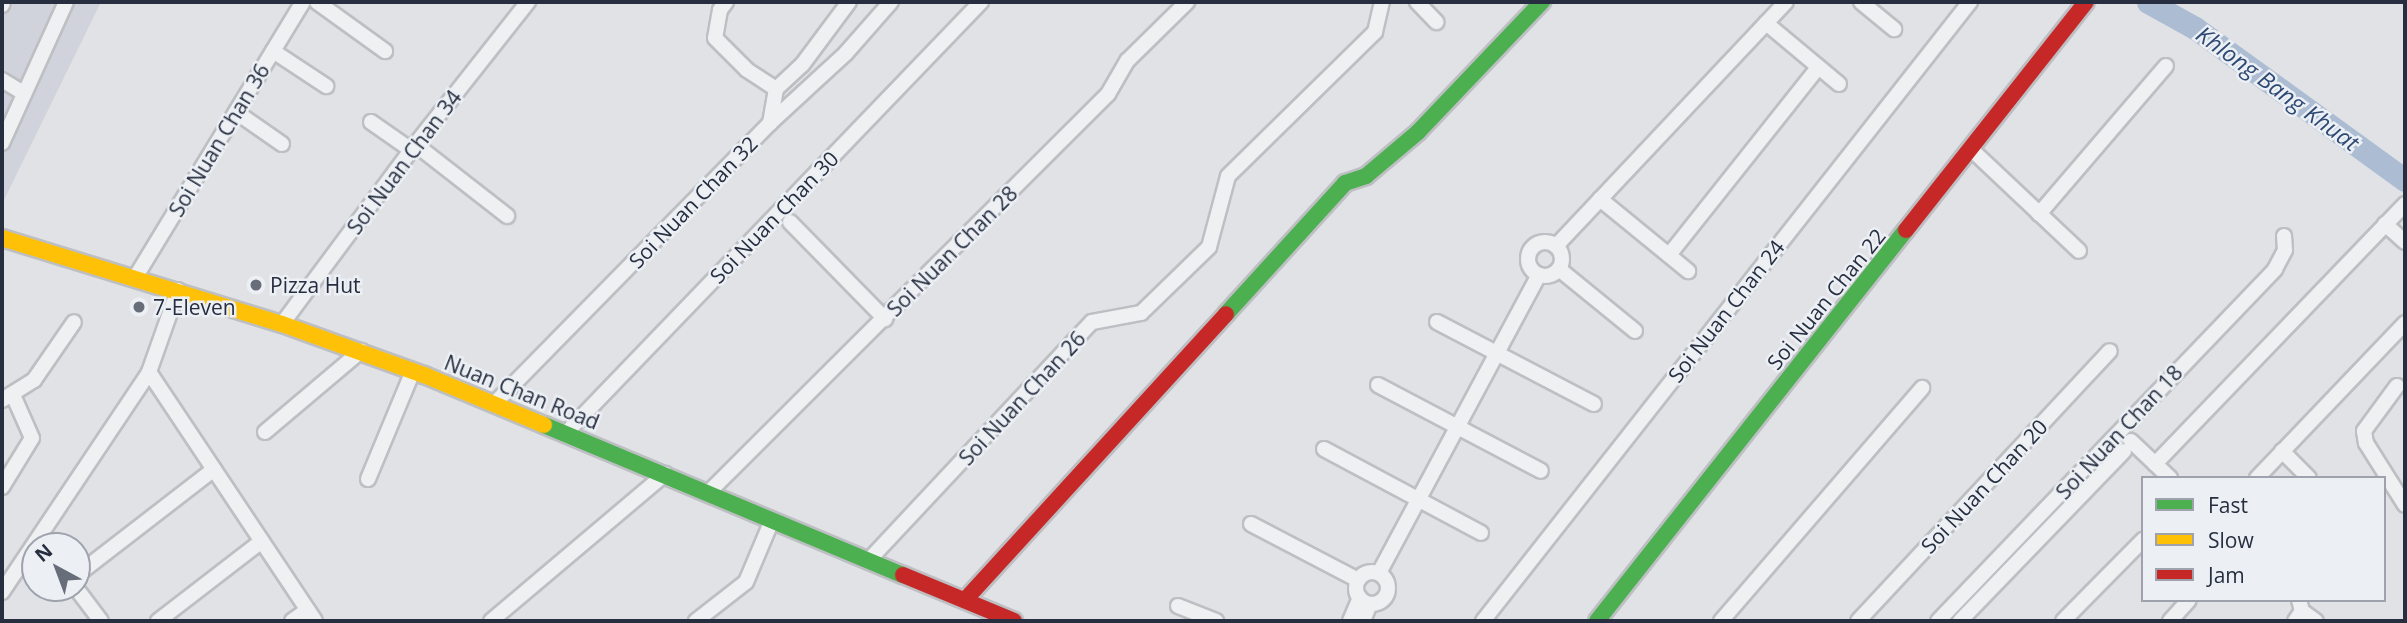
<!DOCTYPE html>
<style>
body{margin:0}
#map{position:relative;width:2407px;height:623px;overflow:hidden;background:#e0e2e5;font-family:"Open Sans",sans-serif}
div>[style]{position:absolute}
.built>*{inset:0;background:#d0d3db}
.river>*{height:23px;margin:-11.5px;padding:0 11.5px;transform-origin:11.5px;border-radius:11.5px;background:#acbcd2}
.roads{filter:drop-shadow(2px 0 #bdbfc3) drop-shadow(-2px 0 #bdbfc3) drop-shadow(0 2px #bdbfc3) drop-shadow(0 -2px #bdbfc3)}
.street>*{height:14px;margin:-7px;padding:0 7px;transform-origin:7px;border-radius:7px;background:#eff0f2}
.street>.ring{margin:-7px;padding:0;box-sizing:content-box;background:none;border:14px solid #eff0f2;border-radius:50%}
.fast>*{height:16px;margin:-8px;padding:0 8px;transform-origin:8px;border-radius:8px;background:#4caf50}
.slow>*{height:16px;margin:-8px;padding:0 8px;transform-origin:8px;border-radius:8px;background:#ffc107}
.jam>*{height:16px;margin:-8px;padding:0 8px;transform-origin:8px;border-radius:8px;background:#c62828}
.dots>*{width:19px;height:19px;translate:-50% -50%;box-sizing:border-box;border:4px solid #ecf0f5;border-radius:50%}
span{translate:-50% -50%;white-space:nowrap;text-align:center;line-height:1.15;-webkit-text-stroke:5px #ecf0f5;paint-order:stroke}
.street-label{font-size:21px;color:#262e3f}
.poi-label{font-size:21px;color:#262e3f}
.left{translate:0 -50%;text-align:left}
.water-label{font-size:23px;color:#2e4a74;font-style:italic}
.frame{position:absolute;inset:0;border:4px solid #262e3f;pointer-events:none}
.legend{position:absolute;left:2141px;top:476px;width:245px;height:126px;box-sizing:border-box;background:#ecf0f5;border:2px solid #9da2ac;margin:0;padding:9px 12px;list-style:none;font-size:21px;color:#262e3f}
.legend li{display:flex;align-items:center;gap:14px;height:35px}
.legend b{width:35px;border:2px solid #9da2ac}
.north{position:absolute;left:21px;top:532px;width:70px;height:70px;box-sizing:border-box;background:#ecf0f5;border:2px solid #9da2ac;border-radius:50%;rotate:319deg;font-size:19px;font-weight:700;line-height:28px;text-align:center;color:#262e3f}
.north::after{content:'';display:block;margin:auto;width:24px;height:32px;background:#676d79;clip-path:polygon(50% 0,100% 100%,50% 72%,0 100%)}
</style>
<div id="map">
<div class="built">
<i style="clip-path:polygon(2px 2px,101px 2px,2px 204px)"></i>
</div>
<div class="river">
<i style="left:2148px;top:2px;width:54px;rotate:29deg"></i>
<i style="left:2195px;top:28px;width:259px;rotate:35.9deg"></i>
</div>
<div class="roads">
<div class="street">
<i style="left:317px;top:2px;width:84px;rotate:35.8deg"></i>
<i style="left:726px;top:2px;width:10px;rotate:127deg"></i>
<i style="left:720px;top:10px;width:28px;rotate:100deg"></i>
<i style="left:715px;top:38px;width:45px;rotate:45deg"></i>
<i style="left:747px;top:70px;width:35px;rotate:33deg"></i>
<i style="left:776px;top:89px;width:35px;rotate:100deg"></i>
<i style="left:1417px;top:2px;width:28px;rotate:46deg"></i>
<i style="left:1861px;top:2px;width:43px;rotate:39.3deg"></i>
<i style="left:2px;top:5px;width:3px;rotate:-72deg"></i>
<i style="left:1766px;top:23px;width:95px;rotate:39.9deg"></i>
<i style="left:273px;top:51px;width:64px;rotate:33.4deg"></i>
<i style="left:2px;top:80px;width:26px;rotate:31deg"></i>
<i style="left:776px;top:89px;width:35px;rotate:-43deg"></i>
<i style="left:802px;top:65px;width:79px;rotate:-53.3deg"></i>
<i style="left:236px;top:112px;width:56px;rotate:34.8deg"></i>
<i style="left:371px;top:122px;width:49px;rotate:35deg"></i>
<i style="left:2px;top:143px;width:155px;rotate:-65.6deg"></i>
<i style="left:415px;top:144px;width:117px;rotate:38deg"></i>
<i style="left:1972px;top:150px;width:147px;rotate:43.3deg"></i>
<i style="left:1600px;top:199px;width:114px;rotate:39.3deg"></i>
<i style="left:2039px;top:214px;width:195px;rotate:-49.4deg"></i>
<i style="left:790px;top:222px;width:136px;rotate:45.6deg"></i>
<i style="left:2385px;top:224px;width:27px;rotate:42deg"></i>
<i class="ring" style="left:1528px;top:242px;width:20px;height:20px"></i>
<i style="left:1556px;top:246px;width:335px;rotate:-46.7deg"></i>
<i style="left:1669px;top:255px;width:239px;rotate:-51.5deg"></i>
<i style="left:1559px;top:269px;width:98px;rotate:39.2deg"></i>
<i style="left:135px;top:278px;width:323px;rotate:-58.7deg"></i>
<i style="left:1437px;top:322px;width:177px;rotate:27.6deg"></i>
<i style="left:282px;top:324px;width:217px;rotate:-53.4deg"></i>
<i style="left:411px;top:150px;width:189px;rotate:-51.7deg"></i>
<i style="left:149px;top:372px;width:299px;rotate:56.3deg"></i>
<i style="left:1378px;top:385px;width:184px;rotate:27.8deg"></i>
<i style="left:2397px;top:386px;width:56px;rotate:126.3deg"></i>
<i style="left:2364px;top:431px;width:12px;rotate:81deg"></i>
<i style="left:2366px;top:443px;width:73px;rotate:57.8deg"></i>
<i style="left:2px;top:400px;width:38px;rotate:-32deg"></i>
<i style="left:34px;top:380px;width:70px;rotate:-55.4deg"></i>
<i style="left:495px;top:403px;width:392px;rotate:-45.5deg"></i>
<i style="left:770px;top:123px;width:103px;rotate:-42.6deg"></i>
<i style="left:846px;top:53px;width:68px;rotate:-48.6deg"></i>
<i style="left:265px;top:432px;width:126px;rotate:-40.2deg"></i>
<i style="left:567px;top:432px;width:597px;rotate:-46.09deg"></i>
<i style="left:2131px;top:441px;width:54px;rotate:43.5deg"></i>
<i style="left:1324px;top:449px;width:178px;rotate:28.1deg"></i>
<i style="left:2282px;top:451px;width:38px;rotate:45deg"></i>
<i style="left:2155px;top:464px;width:361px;rotate:-46.1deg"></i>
<i style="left:2257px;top:478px;width:214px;rotate:-46.3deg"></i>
<i style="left:368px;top:479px;width:117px;rotate:-67.4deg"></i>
<i style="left:2px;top:487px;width:57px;rotate:-58.5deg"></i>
<i style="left:32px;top:438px;width:47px;rotate:-113.8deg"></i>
<i style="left:708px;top:493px;width:565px;rotate:-44.93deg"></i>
<i style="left:1108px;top:94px;width:39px;rotate:-60deg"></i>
<i style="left:1128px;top:60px;width:83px;rotate:-44.5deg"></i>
<i style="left:1251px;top:524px;width:121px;rotate:27.6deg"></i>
<i style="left:869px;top:560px;width:326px;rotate:-46.9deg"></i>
<i style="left:1092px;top:322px;width:50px;rotate:-10.4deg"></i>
<i style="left:1141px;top:313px;width:95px;rotate:-44.1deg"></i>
<i style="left:1209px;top:247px;width:73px;rotate:-75deg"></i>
<i style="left:1228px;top:176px;width:206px;rotate:-44.4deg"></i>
<i style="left:1375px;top:32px;width:31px;rotate:-77deg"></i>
<i class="ring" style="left:1356px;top:572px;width:18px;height:18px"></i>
<i style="left:1379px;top:573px;width:338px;rotate:-61.8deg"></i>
<i style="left:77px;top:575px;width:173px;rotate:-37.7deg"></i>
<i style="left:76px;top:588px;width:41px;rotate:52.9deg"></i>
<i style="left:2px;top:592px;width:265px;rotate:-56.2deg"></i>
<i style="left:149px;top:372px;width:87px;rotate:-70.5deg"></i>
<i style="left:1178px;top:606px;width:41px;rotate:21.5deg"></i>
<i style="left:2302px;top:611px;width:17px;rotate:36deg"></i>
<i style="left:158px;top:621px;width:131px;rotate:-37.6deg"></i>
<i style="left:292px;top:621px;width:19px;rotate:-36deg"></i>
<i style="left:491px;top:621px;width:228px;rotate:-40.2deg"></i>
<i style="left:696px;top:621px;width:63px;rotate:-38deg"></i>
<i style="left:746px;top:582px;width:67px;rotate:-67.2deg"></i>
<i style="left:1350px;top:621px;width:25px;rotate:-67deg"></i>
<i style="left:1363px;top:621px;width:18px;rotate:-68deg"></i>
<i style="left:1483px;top:621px;width:788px;rotate:-51.81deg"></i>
<i style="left:1721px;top:621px;width:308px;rotate:-49.2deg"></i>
<i style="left:1858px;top:621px;width:369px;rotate:-47deg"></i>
<i style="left:1938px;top:621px;width:487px;rotate:-46.2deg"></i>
<i style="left:2275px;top:269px;width:21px;rotate:-62deg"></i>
<i style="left:2285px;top:250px;width:14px;rotate:-94deg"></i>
<i style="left:1960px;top:621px;width:236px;rotate:-46deg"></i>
<i style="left:2063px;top:621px;width:114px;rotate:-45.4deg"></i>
<i style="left:2170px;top:621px;width:28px;rotate:-48deg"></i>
<i style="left:2295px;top:621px;width:12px;rotate:-55deg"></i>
<i style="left:2302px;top:611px;width:11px;rotate:-105deg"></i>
</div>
<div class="fast">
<i style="left:1226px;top:314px;width:177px;rotate:-47.7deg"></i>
<i style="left:1345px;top:183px;width:22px;rotate:-18deg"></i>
<i style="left:1366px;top:176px;width:68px;rotate:-40.2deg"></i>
<i style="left:1418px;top:132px;width:180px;rotate:-46.4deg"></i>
<i style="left:544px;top:425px;width:389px;rotate:22.7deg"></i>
<i style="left:1597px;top:621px;width:498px;rotate:-51.7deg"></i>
</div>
<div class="slow">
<i style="left:2px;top:238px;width:293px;rotate:17.1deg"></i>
<i style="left:282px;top:324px;width:151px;rotate:19.8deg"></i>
<i style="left:424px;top:375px;width:130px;rotate:22.6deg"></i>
</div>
<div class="jam">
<i style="left:1906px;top:230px;width:290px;rotate:-51.7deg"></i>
<i style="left:903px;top:575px;width:120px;rotate:22.5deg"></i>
<i style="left:965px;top:600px;width:387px;rotate:-47.6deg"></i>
</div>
</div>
<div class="dots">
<i style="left:256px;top:285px;background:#676d79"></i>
<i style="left:139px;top:307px;background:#676d79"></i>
</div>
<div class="street-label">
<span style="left:219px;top:140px;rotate:-59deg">Soi Nuan Chan 36</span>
<span style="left:404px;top:162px;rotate:-53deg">Soi Nuan Chan 34</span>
<span style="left:693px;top:202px;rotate:-46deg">Soi Nuan Chan 32</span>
<span style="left:774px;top:217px;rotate:-46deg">Soi Nuan Chan 30</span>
<span style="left:952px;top:251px;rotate:-45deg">Soi Nuan Chan 28</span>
<span style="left:1826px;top:299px;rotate:-51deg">Soi Nuan Chan 22</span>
<span style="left:1726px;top:311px;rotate:-52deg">Soi Nuan Chan 24</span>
<span style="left:522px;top:392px;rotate:22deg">Nuan Chan Road</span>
<span style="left:1022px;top:398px;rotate:-47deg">Soi Nuan Chan 26</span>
<span style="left:2119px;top:432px;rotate:-47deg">Soi Nuan Chan 18</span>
<span style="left:1984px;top:486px;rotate:-47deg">Soi Nuan Chan 20</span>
</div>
<div class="poi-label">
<span class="left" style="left:270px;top:285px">Pizza Hut</span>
<span class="left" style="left:153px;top:307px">7-Eleven</span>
</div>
<div class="water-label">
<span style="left:2278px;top:88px;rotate:36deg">Khlong Bang Khuat</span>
</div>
<div class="frame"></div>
<ul class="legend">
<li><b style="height:9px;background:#4caf50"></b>Fast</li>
<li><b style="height:9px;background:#ffc107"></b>Slow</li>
<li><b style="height:9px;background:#c62828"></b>Jam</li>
</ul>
<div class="north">N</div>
</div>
